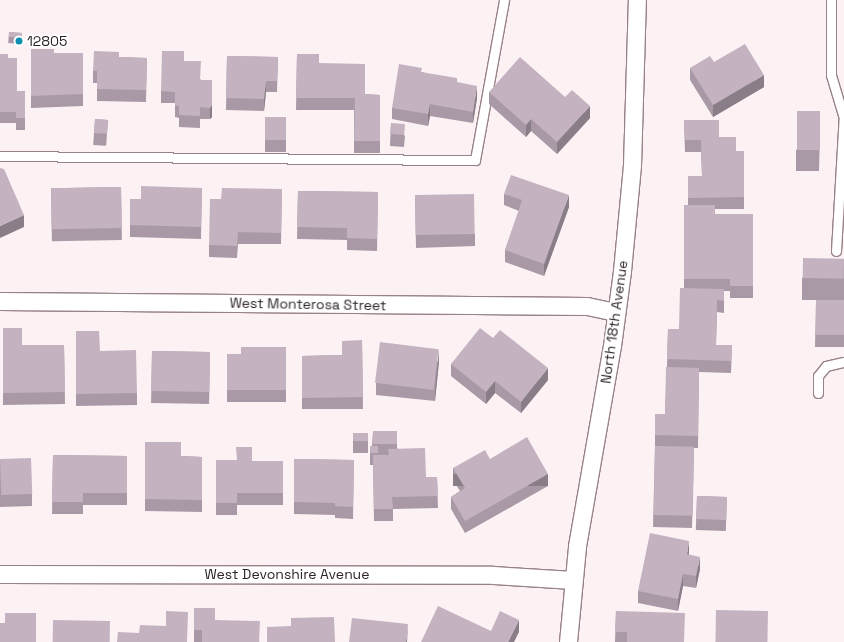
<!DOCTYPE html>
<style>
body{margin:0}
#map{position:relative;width:844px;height:642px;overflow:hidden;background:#fcf2f4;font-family:"Space Grotesk",sans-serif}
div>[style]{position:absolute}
.roads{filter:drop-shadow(1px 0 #988188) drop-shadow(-1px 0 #988188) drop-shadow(0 1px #988188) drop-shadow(0 -1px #988188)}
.lane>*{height:9px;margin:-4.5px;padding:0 4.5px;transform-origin:4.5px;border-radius:4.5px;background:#fff}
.street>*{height:17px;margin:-8.5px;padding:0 8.5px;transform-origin:8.5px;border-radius:8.5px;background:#fff}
.wall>*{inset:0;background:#a999a6;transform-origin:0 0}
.shaded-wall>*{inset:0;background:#897d87;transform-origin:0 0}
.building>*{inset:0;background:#c4b2c1;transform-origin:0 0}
.dots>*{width:11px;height:11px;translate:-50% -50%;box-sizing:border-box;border:2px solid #fff;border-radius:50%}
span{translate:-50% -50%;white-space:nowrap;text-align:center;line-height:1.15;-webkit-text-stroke:3.5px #fff;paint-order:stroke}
.poi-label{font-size:14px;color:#2d2427}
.left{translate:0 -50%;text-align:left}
.street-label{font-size:14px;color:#2d2427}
</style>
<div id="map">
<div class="roads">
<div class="lane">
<i style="left:831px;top:0;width:75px;rotate:90deg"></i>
<i style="left:831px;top:75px;width:42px;rotate:73.3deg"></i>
<i style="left:0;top:156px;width:475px;rotate:0.5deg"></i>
<i style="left:475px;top:160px;width:163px;rotate:-79.7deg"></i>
<i style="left:836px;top:251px;width:139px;rotate:-86.7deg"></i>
<i style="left:818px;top:393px;width:17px;rotate:-90deg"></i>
<i style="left:818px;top:376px;width:13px;rotate:-51deg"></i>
<i style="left:826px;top:366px;width:18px;rotate:-13deg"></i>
</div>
<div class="street">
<i style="left:0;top:301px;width:587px;rotate:0.49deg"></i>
<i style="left:587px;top:306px;width:30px;rotate:12deg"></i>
<i style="left:0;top:574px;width:493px;rotate:0.1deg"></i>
<i style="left:493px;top:575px;width:80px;rotate:3.6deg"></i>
<i style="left:568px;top:642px;width:96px;rotate:-84.6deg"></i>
<i style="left:577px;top:546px;width:203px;rotate:-80.1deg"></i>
<i style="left:612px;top:346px;width:76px;rotate:-82.4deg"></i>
<i style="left:622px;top:271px;width:106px;rotate:-84.6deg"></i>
<i style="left:632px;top:165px;width:165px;rotate:-88.3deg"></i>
</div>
</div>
<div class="wall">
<i style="left:9px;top:32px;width:13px;height:11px;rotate:4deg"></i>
<i style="clip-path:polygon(31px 49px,54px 53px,83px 53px,83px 106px,31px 108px)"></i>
<i style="clip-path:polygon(0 54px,8px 58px,17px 91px,25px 91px,25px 130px,16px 130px,16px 123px,0 123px)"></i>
<i style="clip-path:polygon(297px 54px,319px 63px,365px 94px,380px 95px,380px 153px,354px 153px,354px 110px,296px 110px)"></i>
<i style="clip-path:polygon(227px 56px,278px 57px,277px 92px,266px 92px,264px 111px,226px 110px)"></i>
<i style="clip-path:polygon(119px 57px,147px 58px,146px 102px,97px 101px,97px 83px,93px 83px,93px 71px)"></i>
<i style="clip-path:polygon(184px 61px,201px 80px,212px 80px,212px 117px,210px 119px,200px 119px,200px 128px,179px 127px,179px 118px,175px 117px,175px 103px,161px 103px,161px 91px)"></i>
<i style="clip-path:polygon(714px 62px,764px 87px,713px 117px,690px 80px,690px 68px)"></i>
<i style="clip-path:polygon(422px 72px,457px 83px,477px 98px,473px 123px,430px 116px,428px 126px,392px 119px,392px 108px)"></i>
<i style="clip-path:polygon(489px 92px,565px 97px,590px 118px,557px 154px,531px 131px,526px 137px,489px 104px)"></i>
<i style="left:265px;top:117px;width:21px;height:35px"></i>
<i style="left:95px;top:119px;width:13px;height:26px;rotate:4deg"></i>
<i style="clip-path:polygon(684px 120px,719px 137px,736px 151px,744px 151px,744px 209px,715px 209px,715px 214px,753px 214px,753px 298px,730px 298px,730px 291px,724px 291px,724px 313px,717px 312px,716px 345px,732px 345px,731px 373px,699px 372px,698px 448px,694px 448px,692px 528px,653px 527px,655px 446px,655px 414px,665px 414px,667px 367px,668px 329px,679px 329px,684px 288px,684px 205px,688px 205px,688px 176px,702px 176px,701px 152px,685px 152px)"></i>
<i style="clip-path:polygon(391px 123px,405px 136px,404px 147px,390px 146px)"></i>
<i style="clip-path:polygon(820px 133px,819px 171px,796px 171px,796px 150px)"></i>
<i style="left:121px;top:187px;width:53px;height:70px;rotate:89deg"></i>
<i style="clip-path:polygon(202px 188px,201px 239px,130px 237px,130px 199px,141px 199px)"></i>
<i style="clip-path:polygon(282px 189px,281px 244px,238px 244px,237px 258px,209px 257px,209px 245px,221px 199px)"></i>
<i style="clip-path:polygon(298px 191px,378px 192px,377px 251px,347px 250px,347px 240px,297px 239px)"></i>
<i style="clip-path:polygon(504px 194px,569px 207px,544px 276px,505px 262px,505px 250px,519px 211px,504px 205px)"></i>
<i style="clip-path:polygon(415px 196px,475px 234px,475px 246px,416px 248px)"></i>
<i style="clip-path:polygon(844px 259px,844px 347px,815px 347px,816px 300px,802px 300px,802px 278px)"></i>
<i style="clip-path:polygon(3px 328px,22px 345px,64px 345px,65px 404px,3px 405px)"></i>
<i style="clip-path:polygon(76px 331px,100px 351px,137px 393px,137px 405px,76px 406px)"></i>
<i style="clip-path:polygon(362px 340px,363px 409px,302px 409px,302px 356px,342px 355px)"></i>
<i style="clip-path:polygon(286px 347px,286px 402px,227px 402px,227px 354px,241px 354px)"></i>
<i style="left:152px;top:351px;width:58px;height:52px;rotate:1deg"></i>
<i style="clip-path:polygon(439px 361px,435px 401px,376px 395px,376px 383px)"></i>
<i style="clip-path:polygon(451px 364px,548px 380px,521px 413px,495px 393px,486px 404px,451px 376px)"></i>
<i style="clip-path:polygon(373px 431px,397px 431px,397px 448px,426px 477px,437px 477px,438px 508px,393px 509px,393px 521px,374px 521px,373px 465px,370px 465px,370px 446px,372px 446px)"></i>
<i style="left:353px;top:433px;width:15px;height:20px"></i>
<i style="clip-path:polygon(145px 442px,181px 456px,202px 457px,202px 512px,145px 511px)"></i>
<i style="clip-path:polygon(53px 455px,127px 456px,127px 505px,83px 505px,83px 514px,52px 514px)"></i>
<i style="clip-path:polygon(0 459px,32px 494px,32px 506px,0 507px)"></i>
<i style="clip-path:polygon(294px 459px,354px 460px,353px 519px,335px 518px,335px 515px,294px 514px)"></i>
<i style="clip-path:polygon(490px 459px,548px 486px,465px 533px,451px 509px,451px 497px,460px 491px,453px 480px,453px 468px)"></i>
<i style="clip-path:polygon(216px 460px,252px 461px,283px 461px,283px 505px,237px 505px,237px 515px,216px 515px)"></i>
<i style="left:697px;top:496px;width:30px;height:34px;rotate:2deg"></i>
<i style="clip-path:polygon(689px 553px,689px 555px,700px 569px,696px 588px,683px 586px,678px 611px,638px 603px,638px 591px)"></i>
<i style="clip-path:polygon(194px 608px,215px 620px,260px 642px,194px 642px)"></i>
<i style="clip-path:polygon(616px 611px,684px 642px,615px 642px)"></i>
</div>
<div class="shaded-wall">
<i style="clip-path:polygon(764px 75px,764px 87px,713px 117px,713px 105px)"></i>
<i style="clip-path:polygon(212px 80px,212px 117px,210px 119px,210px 108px)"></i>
<i style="clip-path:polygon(266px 81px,266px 92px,264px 111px,264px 99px)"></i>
<i style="clip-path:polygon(477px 86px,477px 98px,473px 123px,473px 112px)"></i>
<i style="clip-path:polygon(430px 104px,430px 116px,428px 126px,428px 114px)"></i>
<i style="clip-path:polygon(590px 106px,590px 118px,557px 154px,557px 142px)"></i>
<i style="clip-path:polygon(531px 119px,531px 131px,526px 137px,526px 125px)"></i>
<i style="clip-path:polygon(569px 195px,569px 207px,544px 276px,544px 264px)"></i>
<i style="clip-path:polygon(24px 215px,24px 227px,0 238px,0 226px)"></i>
<i style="clip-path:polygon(439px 349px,439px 361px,435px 401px,435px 390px)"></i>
<i style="clip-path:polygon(548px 368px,548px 380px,521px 413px,521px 402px)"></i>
<i style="clip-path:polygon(495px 381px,495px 393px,486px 404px,486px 392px)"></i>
<i style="left:548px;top:474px;width:12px;height:95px;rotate:90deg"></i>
<i style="clip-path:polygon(689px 541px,689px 553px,687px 566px,687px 554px)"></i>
<i style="clip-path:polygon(700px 557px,700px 569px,696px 588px,696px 576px)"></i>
<i style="clip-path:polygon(683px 574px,683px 586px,678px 611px,678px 599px)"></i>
<i style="clip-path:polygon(519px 620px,519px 632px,514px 642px,508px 642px)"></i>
<i style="clip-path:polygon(408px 624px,407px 642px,406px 642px)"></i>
</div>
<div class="building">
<i style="clip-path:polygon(9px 32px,22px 33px,22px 37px,9px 37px)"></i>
<i style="clip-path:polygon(745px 44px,764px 75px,713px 105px,690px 68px,710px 56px,714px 62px)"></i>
<i style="clip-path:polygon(31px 49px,54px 49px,54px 53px,83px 53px,83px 94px,31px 96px)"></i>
<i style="clip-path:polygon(94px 51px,119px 52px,119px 57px,147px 58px,146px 90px,97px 89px,97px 71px,93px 71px)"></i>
<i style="clip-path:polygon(162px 51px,184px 51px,184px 61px,201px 61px,200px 80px,212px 80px,212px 105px,210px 108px,200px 107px,200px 116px,179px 115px,179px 106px,175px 105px,175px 92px,161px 91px)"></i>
<i style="clip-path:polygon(0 54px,8px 54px,8px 58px,17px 58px,17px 91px,25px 91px,25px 118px,16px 118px,16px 112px,0 112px)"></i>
<i style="clip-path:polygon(297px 54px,319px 54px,319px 63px,365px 64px,365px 94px,380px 95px,380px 141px,354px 141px,355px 98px,296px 98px)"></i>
<i style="clip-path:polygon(227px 56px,278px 57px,277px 81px,266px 81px,264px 99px,226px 98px)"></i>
<i style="clip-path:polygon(520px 57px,565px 97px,572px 90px,590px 106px,557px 142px,531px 119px,526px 125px,489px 92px)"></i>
<i style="clip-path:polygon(399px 64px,422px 68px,421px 72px,457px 78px,457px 82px,477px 86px,473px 112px,430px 104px,428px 114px,392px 108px)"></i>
<i style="left:797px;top:111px;width:23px;height:39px"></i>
<i style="left:265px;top:117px;width:21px;height:23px"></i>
<i style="left:95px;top:119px;width:13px;height:14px;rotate:4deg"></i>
<i style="clip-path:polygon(684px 120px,719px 120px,719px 137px,736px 137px,736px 151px,744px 151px,744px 197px,688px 198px,688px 176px,702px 176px,701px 140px,685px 140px)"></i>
<i style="left:391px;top:123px;width:14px;height:11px;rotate:4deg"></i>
<i style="clip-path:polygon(0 168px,4px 169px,24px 215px,0 226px)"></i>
<i style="clip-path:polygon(511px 175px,569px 195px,544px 264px,505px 250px,522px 200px,504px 194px)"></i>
<i style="clip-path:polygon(141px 186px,202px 188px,201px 227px,130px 225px,130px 199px,141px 199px)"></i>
<i style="left:121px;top:187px;width:41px;height:70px;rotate:89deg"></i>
<i style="clip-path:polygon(222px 188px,282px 189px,281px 233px,238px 232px,237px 246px,209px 245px,210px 199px,221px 199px)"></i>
<i style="clip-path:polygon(298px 191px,378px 192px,377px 239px,347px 238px,347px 228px,297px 227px)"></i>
<i style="left:474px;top:194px;width:40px;height:59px;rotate:89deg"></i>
<i style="clip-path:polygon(684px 205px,715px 205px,715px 214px,753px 214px,753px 286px,730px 286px,730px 279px,684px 279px)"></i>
<i style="left:803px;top:258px;width:41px;height:20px;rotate:1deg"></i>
<i style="clip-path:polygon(680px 288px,724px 289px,724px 301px,717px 300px,716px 345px,732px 345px,731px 361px,667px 359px,668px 329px,679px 329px)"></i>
<i style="left:816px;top:300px;width:28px;height:35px"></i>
<i style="clip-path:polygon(3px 328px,22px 328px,22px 345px,64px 345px,65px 392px,3px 393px)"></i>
<i style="clip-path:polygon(480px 328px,493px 338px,500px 330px,548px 368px,521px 402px,495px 381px,486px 392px,451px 364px)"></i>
<i style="clip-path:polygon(76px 331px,99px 331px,100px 351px,136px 350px,137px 393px,76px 394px)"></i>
<i style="clip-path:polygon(362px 340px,363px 397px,302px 398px,302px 356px,342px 355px,342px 341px)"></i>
<i style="left:380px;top:342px;width:59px;height:41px;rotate:7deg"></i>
<i style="clip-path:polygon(241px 347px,286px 347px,286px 390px,227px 390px,227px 354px,241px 354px)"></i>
<i style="left:152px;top:351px;width:58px;height:40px;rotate:1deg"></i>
<i style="clip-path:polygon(666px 367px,699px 368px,698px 436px,655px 435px,655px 414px,665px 414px)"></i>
<i style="left:373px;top:431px;width:24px;height:13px"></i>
<i style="left:353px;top:433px;width:15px;height:8px"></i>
<i style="clip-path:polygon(527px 437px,548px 474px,465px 521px,451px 497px,465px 488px,453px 468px,485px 450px,490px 459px)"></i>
<i style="clip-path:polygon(145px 442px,181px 442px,181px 456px,202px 457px,202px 500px,145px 499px)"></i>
<i style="left:370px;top:446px;width:8px;height:7px"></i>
<i style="left:655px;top:446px;width:39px;height:69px;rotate:1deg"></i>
<i style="clip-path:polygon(236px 447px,252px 447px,252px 461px,283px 461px,283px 493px,237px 493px,237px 503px,216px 503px,216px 460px,237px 460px)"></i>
<i style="clip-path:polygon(425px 448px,426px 477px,437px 477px,438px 496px,392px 497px,393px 509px,374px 509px,373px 455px,389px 455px,388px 449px)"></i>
<i style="clip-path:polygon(53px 455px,127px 456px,127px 493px,83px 493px,83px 502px,52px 502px)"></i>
<i style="left:31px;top:458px;width:36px;height:31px;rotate:88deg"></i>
<i style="clip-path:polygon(294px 459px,354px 460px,353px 507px,335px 506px,335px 503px,294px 502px)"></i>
<i style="left:697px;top:496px;width:30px;height:23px;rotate:2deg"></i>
<i style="clip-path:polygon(650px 533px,689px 541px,687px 554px,700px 557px,696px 576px,683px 574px,678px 599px,638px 591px)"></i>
<i style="clip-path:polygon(438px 606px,491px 631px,500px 611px,519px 620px,508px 642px,421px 642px)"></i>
<i style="clip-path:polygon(194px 608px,215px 608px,215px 620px,260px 621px,259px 642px,202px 642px,202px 630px,194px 630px)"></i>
<i style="left:716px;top:610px;width:52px;height:32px;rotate:1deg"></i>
<i style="clip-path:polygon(166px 611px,188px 612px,187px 642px,117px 642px,118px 632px,139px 633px,140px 625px,166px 626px)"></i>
<i style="clip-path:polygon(616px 611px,685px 613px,684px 642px,627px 642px,627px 632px,615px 632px)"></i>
<i style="clip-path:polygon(5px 613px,36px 613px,36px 642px,0 642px,0 623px,5px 623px)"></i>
<i style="clip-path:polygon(334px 617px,335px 642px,267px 642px,267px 627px,291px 626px,291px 618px)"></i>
<i style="clip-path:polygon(352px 618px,408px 624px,406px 642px,349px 642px)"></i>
<i style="left:53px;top:620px;width:57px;height:22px;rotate:1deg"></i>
</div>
<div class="dots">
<i style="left:19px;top:41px;background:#0a8ead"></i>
</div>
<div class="poi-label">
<span class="left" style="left:27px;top:41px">12805</span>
</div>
<div class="street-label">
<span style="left:308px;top:304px;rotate:1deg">West Monterosa Street</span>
<span style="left:614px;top:322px;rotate:-82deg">North 18th Avenue</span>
<span style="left:287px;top:574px">West Devonshire Avenue</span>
</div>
</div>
